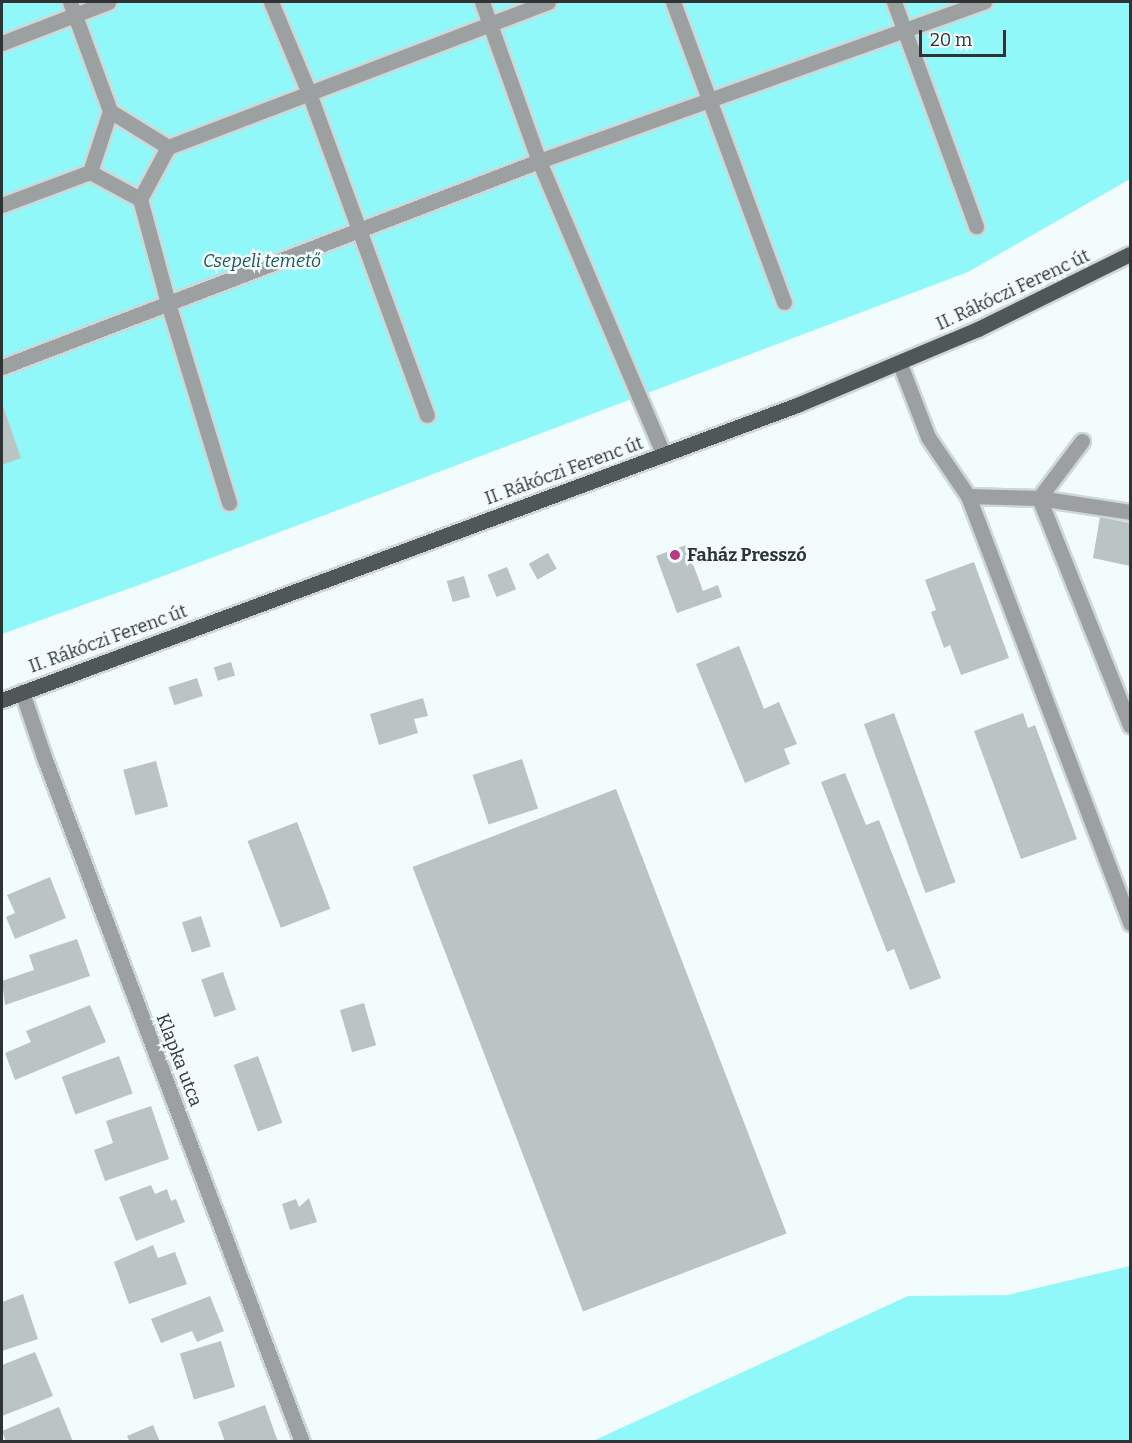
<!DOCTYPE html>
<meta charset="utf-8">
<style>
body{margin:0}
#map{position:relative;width:1132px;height:1443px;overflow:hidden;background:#f2fcfc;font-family:Bitter,serif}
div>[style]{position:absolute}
.green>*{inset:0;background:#91f8f9}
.building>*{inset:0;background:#bac4c4;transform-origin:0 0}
.roads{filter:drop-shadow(2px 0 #cfd8d8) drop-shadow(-2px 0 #cfd8d8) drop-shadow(0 2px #cfd8d8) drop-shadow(0 -2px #cfd8d8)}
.minor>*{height:15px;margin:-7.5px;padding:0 7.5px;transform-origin:7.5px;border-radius:7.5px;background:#9ca0a0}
.major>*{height:15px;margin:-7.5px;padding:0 7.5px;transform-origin:7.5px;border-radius:7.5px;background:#505757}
.dots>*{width:16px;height:16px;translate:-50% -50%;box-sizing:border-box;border:3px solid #f2fcfc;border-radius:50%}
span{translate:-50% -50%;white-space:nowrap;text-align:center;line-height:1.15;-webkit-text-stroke:5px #f2fcfc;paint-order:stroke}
.park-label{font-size:18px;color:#225354;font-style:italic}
.street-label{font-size:18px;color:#2f3333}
.poi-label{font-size:18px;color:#2f3333;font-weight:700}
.left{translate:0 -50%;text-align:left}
.frame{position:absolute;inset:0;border:3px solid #2f3333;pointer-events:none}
.scale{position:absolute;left:919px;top:30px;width:87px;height:27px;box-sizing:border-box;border:3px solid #2f3333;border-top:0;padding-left:8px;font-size:18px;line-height:21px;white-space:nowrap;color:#2f3333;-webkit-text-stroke:4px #f2fcfc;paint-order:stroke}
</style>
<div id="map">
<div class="green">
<i style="clip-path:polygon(2px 2px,1130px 2px,1130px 179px,968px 272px,150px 581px,2px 634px)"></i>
<i style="clip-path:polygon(1130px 1266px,1130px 1441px,593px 1441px,908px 1296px,1008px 1295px)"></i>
</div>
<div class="building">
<i style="clip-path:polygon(2px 403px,21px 458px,2px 465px)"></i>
<i style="clip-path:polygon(1100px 517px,1130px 523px,1130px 566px,1093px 558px)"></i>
<i style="clip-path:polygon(686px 545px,703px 591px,718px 585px,722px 597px,677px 613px,656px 556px)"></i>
<i style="left:548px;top:553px;width:18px;height:22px;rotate:61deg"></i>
<i style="clip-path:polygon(974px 562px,1009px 658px,961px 675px,950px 645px,944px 648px,931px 612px,936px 610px,925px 580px)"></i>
<i style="left:507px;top:567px;width:24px;height:21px;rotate:68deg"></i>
<i style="left:464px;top:576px;width:22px;height:18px;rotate:74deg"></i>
<i style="clip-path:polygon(739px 646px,764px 709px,779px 702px,797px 744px,784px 749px,790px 764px,745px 783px,696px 664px)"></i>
<i style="left:231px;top:662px;width:14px;height:18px;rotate:73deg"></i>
<i style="left:197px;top:678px;width:19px;height:30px;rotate:72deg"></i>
<i style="clip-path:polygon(423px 698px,428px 716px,414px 719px,418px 733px,379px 745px,370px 714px)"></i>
<i style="left:894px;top:713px;width:180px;height:32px;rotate:70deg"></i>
<i style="clip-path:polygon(1023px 713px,1028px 728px,1035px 725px,1077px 839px,1021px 859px,974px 731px)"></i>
<i style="left:522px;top:759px;width:52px;height:52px;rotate:72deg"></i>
<i style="left:156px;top:761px;width:47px;height:34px;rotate:75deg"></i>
<i style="clip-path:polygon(845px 773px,866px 825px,879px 820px,941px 978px,910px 990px,894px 949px,887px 952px,821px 782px)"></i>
<i style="left:616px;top:789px;width:476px;height:218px;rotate:69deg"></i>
<i style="left:297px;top:822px;width:93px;height:53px;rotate:69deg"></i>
<i style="clip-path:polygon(50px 877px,66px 918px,15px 939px,6px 917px,15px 913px,7px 895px)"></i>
<i style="left:201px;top:916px;width:32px;height:20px;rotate:72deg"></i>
<i style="clip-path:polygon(77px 939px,90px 976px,5px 1005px,2px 981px,34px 970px,29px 955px)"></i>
<i style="left:223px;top:972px;width:40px;height:23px;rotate:71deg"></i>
<i style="left:364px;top:1003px;width:44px;height:25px;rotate:74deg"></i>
<i style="clip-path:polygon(90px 1005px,106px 1042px,15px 1080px,5px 1053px,31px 1042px,26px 1031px)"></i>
<i style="left:119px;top:1056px;width:40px;height:61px;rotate:70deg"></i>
<i style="left:258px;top:1056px;width:71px;height:26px;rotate:70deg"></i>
<i style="clip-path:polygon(151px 1106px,169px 1159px,105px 1181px,94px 1150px,113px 1143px,106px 1121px)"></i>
<i style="clip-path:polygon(151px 1185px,155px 1194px,167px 1189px,171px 1201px,176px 1199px,185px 1222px,136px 1241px,119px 1197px)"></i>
<i style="clip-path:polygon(309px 1198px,317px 1222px,290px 1230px,282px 1204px,296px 1199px,299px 1207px)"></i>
<i style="clip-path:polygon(153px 1245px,158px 1258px,175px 1252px,187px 1284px,129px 1304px,114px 1262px)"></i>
<i style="clip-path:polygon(23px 1294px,38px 1339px,2px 1351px,2px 1302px)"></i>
<i style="clip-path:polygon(210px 1296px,224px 1331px,197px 1342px,192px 1331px,161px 1343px,151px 1319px)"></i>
<i style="left:221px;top:1341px;width:48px;height:43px;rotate:73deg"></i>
<i style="clip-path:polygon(35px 1352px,53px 1396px,2px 1416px,2px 1365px)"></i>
<i style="clip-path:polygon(265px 1405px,278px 1442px,225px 1442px,218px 1422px)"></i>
<i style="clip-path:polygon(59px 1407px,73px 1442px,6px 1442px,2px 1431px)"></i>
<i style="clip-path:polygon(153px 1425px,160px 1442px,130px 1442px,127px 1436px)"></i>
</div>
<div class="roads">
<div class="minor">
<i style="left:70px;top:2px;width:116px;rotate:69.8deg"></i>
<i style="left:110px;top:111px;width:64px;rotate:108.2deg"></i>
<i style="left:90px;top:172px;width:57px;rotate:28.4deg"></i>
<i style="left:140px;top:199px;width:108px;rotate:74.9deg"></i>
<i style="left:168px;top:303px;width:209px;rotate:73deg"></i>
<i style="left:271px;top:2px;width:99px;rotate:67.3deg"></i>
<i style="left:309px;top:93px;width:343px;rotate:69.9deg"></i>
<i style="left:482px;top:2px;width:169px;rotate:70.3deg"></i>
<i style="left:539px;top:161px;width:319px;rotate:67deg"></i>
<i style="left:673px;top:2px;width:320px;rotate:69.7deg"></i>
<i style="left:894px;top:2px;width:239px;rotate:69.9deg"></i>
<i style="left:2px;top:43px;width:114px;rotate:-21.1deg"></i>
<i style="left:110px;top:111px;width:68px;rotate:31.8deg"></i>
<i style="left:168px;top:147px;width:59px;rotate:118.3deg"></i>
<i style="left:168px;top:147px;width:407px;rotate:-20.9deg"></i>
<i style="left:2px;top:205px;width:94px;rotate:-20.6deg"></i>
<i style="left:900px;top:364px;width:78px;rotate:69deg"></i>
<i style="left:928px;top:437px;width:71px;rotate:55.9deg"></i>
<i style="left:968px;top:496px;width:457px;rotate:69.2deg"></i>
<i style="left:2px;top:367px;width:575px;rotate:-20.99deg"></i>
<i style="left:539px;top:161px;width:473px;rotate:-19.7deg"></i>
<i style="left:1082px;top:441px;width:71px;rotate:127deg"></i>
<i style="left:1039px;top:498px;width:245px;rotate:68.2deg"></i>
<i style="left:968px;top:496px;width:71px;rotate:1.6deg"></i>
<i style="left:1039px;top:498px;width:92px;rotate:8.7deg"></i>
<i style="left:22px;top:692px;width:69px;rotate:71.3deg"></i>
<i style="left:44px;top:757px;width:732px;rotate:69.36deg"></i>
</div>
<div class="major">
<i style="left:2px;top:700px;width:848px;rotate:-20.36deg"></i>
<i style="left:797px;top:405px;width:196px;rotate:-22.8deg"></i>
<i style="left:978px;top:329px;width:169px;rotate:-26.3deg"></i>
</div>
</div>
<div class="dots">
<i style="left:675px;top:555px;background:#b83a87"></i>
</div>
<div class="park-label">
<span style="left:262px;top:261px">Csepeli temető</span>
</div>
<div class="street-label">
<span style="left:1013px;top:290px;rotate:-25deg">II. Rákóczi Ferenc út</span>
<span style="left:564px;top:471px;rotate:-20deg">II. Rákóczi Ferenc út</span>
<span style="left:108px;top:639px;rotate:-20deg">II. Rákóczi Ferenc út</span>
<span style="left:179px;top:1060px;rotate:69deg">Klapka utca</span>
</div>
<div class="poi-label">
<span class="left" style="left:687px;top:555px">Faház Presszó</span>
</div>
<div class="frame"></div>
<div class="scale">20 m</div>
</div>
